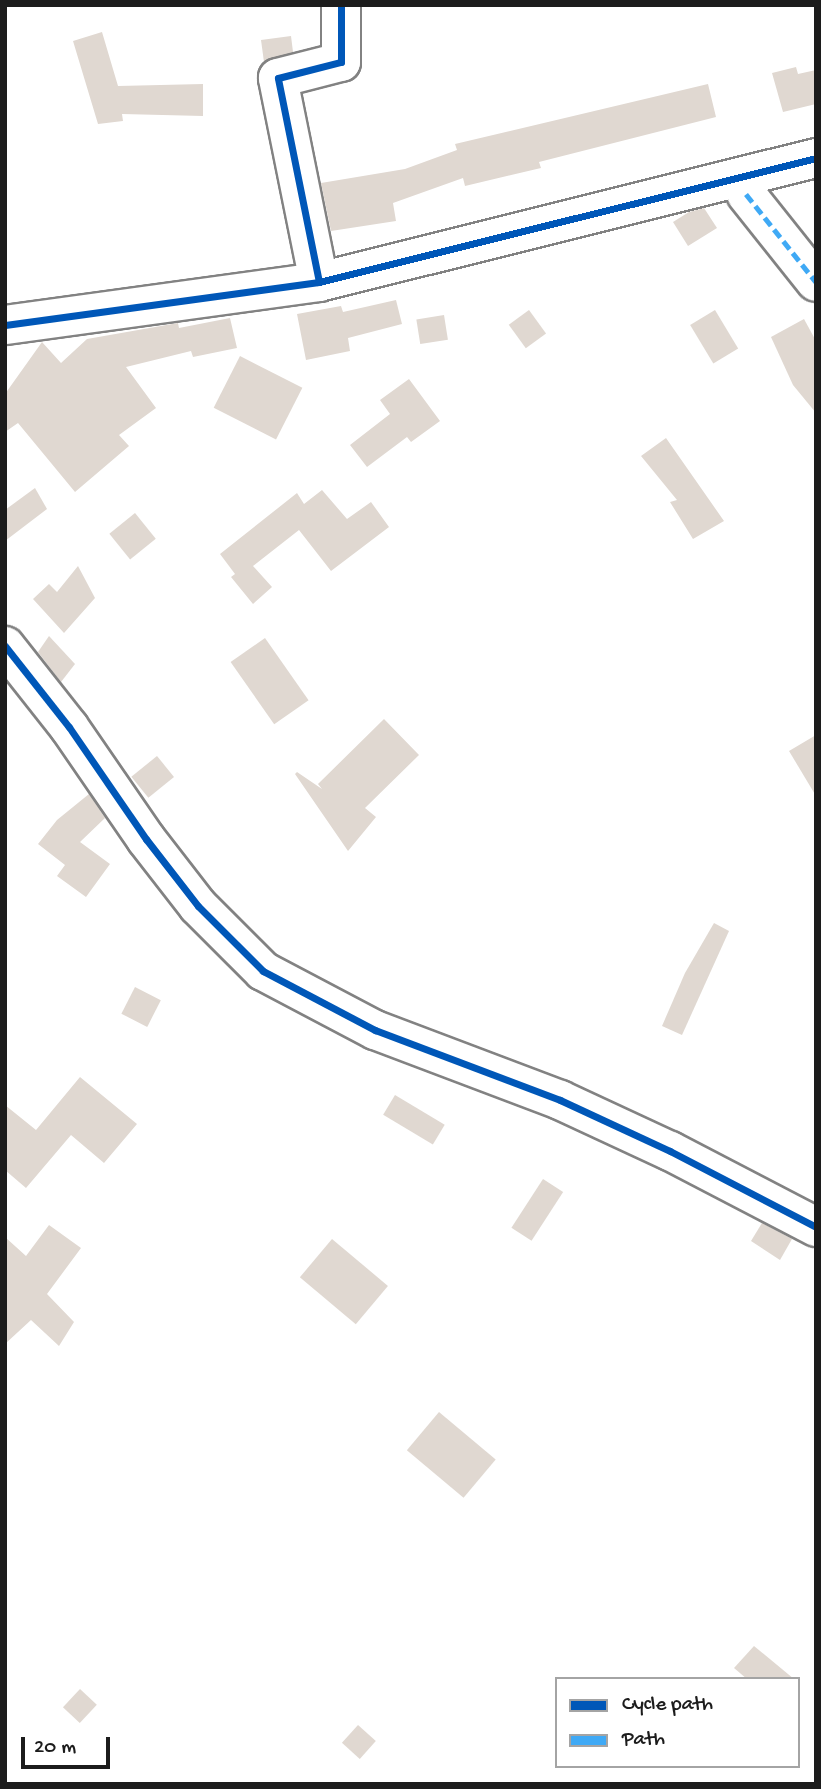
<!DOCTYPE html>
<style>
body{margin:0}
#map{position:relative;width:821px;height:1789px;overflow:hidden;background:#fff;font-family:"Gochi Hand",sans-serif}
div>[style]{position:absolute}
.building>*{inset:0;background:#e0d8d1;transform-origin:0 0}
.roads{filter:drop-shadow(2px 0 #828282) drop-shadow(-2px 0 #828282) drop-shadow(0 2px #828282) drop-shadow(0 -2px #828282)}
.minor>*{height:38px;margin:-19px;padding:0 19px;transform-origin:19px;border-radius:19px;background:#fff}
.quiet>*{height:5px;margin-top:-2.5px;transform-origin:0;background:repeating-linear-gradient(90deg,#3fa9f5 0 10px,transparent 0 15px)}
.cycleway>*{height:7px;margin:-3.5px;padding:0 3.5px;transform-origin:3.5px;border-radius:3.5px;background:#0057b8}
span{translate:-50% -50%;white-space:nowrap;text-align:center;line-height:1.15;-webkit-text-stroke:5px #fff;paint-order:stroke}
.frame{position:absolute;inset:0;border:7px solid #1c1c1c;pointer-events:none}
.legend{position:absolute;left:555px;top:1677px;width:245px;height:91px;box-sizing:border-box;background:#fff;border:2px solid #a4a4a4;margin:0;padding:9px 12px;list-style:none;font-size:21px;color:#1c1c1c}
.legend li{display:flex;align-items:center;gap:14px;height:35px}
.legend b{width:35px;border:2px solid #a4a4a4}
.scale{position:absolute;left:21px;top:1737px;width:89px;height:32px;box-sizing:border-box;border:4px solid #1c1c1c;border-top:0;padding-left:9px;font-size:21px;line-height:24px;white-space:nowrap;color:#1c1c1c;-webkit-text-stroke:5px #fff;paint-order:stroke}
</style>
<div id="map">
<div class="building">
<i style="clip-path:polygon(102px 32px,118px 86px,203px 84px,203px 116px,122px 114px,123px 121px,98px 124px,73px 41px)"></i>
<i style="clip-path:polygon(291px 36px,293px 52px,264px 62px,261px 40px)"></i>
<i style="clip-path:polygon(796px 67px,798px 74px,816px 70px,816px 104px,783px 112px,772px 73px)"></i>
<i style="clip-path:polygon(708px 84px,716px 117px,539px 162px,541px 168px,465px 186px,463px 178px,393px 203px,396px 221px,331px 231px,321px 183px,405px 169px,457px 150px,455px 144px)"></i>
<i style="clip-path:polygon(704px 208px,717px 228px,688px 246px,673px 222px,689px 212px)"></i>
<i style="clip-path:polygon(396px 300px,402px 324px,348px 338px,350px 351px,306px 360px,297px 314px,341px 306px,343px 312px)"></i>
<i style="left:529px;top:310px;width:29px;height:25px;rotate:54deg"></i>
<i style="left:715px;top:310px;width:45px;height:29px;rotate:59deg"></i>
<i style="left:444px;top:315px;width:25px;height:28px;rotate:81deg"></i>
<i style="clip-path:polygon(230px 318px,237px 348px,193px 357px,191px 351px,126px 367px,156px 408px,119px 435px,129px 446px,75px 492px,18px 423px,5px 432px,5px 394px,42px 342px,61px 363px,87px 339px,178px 323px,179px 328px)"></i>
<i style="clip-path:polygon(804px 319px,816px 341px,816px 413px,793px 385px,771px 337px)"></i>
<i style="left:240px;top:356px;width:70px;height:58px;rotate:27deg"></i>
<i style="clip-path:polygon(409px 379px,440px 421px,411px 442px,407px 437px,367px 467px,350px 445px,390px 414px,380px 400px)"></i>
<i style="clip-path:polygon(666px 438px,724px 521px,693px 539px,670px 502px,677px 500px,641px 456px)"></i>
<i style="clip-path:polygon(35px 488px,47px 509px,5px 541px,5px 510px)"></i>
<i style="clip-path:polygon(322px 490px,347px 519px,371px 502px,389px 527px,331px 571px,299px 530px,253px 566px,272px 587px,253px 604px,231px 577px,235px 574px,220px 554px,297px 493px,304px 504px)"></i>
<i style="left:135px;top:513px;width:33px;height:33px;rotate:51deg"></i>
<i style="clip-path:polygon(78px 566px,95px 598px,64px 633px,33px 599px,49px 584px,57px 592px)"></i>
<i style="clip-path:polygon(49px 636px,75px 664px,61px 682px,38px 652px)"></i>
<i style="left:265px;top:638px;width:76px;height:42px;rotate:55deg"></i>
<i style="clip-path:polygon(384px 719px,419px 755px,365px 808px,376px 817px,348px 851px,295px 774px,297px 772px,322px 789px,318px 784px)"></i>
<i style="clip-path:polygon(816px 735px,816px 796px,789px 751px)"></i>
<i style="left:157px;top:756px;width:27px;height:33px;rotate:51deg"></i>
<i style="clip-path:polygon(89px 794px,105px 818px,80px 842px,110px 864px,86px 897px,57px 876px,65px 865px,38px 844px,57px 820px)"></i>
<i style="clip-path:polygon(714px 923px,729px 931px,682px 1035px,662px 1026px,685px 973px)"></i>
<i style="left:135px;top:987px;width:29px;height:30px;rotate:27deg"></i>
<i style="clip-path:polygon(80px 1077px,137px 1124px,104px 1163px,71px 1135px,26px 1188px,5px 1170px,5px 1105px,36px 1130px)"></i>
<i style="left:395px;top:1095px;width:58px;height:23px;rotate:31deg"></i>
<i style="left:543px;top:1179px;width:24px;height:58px;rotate:33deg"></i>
<i style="clip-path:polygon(762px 1223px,792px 1239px,780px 1260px,751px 1241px)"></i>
<i style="clip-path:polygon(49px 1225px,81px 1248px,47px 1294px,74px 1322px,59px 1346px,31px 1320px,5px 1344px,5px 1237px,26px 1256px)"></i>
<i style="left:332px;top:1239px;width:73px;height:50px;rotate:40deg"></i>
<i style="left:439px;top:1412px;width:74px;height:50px;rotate:40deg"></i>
<i style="clip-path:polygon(754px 1646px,794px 1679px,747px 1679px,734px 1668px)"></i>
<i style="left:80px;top:1689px;width:23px;height:25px;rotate:43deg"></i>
<i style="left:358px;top:1725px;width:24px;height:24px;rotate:42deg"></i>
</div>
<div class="roads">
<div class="minor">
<i style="left:746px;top:194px;width:112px;rotate:51.5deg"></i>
<i style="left:319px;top:282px;width:208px;rotate:-101.4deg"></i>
<i style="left:278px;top:78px;width:65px;rotate:-14.3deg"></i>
<i style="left:341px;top:62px;width:57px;rotate:-90deg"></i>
<i style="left:5px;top:325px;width:317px;rotate:-7.8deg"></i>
<i style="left:319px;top:282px;width:512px;rotate:-14.01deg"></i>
<i style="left:5px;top:646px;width:103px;rotate:51.7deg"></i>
<i style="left:69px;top:727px;width:136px;rotate:55.5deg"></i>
<i style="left:146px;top:839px;width:85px;rotate:52.2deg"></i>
<i style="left:198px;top:906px;width:92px;rotate:45deg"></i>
<i style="left:263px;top:971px;width:127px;rotate:27.8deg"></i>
<i style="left:375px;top:1030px;width:198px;rotate:20.7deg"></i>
<i style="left:560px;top:1100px;width:121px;rotate:24.9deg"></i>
<i style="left:670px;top:1151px;width:165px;rotate:27.5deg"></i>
</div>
</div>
<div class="quiet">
<i style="left:746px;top:194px;width:112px;rotate:51.5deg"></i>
</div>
<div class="cycleway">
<i style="left:319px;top:282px;width:208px;rotate:-101.4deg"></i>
<i style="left:278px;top:78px;width:65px;rotate:-14.3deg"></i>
<i style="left:341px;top:62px;width:57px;rotate:-90deg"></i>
<i style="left:5px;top:325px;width:317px;rotate:-7.8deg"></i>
<i style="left:319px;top:282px;width:512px;rotate:-14.01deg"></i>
<i style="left:5px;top:646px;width:103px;rotate:51.7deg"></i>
<i style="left:69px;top:727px;width:136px;rotate:55.5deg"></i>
<i style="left:146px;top:839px;width:85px;rotate:52.2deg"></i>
<i style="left:198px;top:906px;width:92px;rotate:45deg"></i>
<i style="left:263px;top:971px;width:127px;rotate:27.8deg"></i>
<i style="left:375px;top:1030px;width:198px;rotate:20.7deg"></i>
<i style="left:560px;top:1100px;width:121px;rotate:24.9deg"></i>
<i style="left:670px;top:1151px;width:165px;rotate:27.5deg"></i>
</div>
<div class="frame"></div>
<ul class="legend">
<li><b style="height:9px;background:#0057b8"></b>Cycle path</li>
<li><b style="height:9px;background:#3fa9f5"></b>Path</li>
</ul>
<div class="scale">20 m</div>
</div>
